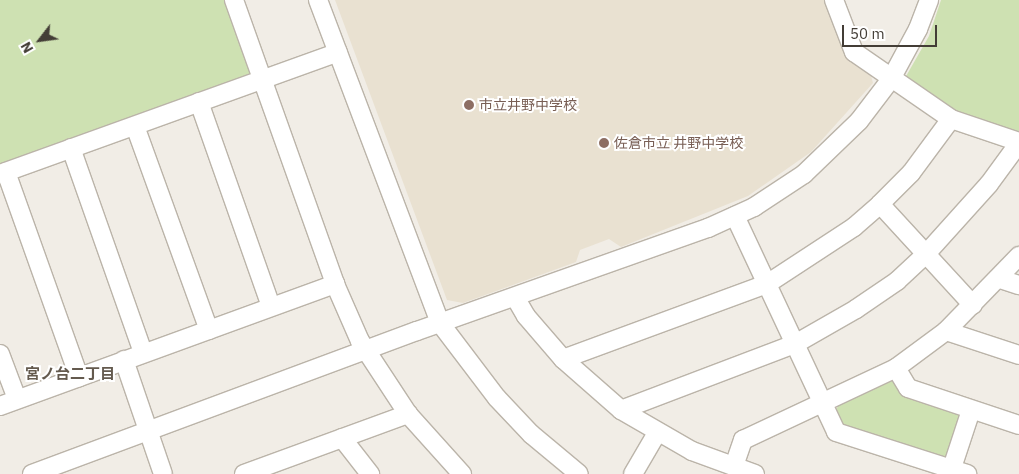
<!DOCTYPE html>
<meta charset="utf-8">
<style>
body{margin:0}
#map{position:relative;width:1019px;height:474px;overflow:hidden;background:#f1ede6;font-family:"IBM Plex Sans","Noto Sans JP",sans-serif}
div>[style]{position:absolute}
.education>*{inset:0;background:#e9e1d1}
.green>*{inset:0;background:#cee1b2}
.roads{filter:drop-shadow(1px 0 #bbb4a9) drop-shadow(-1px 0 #bbb4a9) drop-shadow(0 1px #bbb4a9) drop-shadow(0 -1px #bbb4a9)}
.minor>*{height:18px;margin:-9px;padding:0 9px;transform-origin:9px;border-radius:9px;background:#fff}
.dots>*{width:14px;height:14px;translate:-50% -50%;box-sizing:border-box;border:2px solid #fff;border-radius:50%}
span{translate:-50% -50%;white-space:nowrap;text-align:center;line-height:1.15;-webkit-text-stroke:4px #fff;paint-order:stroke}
.education-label{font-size:14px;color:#785e54}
.left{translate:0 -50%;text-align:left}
.neighbourhood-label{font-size:15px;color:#645a4e;font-weight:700}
.north{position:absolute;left:15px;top:15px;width:50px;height:50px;-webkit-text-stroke:4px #fff;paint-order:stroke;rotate:240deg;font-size:14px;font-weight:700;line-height:20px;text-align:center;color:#433d36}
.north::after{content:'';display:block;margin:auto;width:18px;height:22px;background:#433d36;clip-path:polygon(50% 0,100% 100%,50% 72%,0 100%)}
.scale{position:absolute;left:842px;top:25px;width:95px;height:22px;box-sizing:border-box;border:2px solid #433d36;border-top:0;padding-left:6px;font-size:15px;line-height:18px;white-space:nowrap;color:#433d36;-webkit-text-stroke:4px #fff;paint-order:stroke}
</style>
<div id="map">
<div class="education">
<i style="clip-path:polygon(335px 0,828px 0,870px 72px,873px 83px,811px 152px,748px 196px,621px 247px,609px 239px,580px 250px,576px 262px,463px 303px,447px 300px)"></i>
</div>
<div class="green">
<i style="clip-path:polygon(0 0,227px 0,251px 75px,137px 118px,0 164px)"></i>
<i style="clip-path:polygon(941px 0,1019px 0,1019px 134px,953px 112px,905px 78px,929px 36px)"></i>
<i style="clip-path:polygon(887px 378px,960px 411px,964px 418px,950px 458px,943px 460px,841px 425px,835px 412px,838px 406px)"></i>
</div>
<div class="roads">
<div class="minor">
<i style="left:234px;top:0;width:301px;rotate:70.4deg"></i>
<i style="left:335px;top:284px;width:62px;rotate:66.3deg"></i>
<i style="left:360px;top:341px;width:87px;rotate:56.7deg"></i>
<i style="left:408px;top:414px;width:81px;rotate:48deg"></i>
<i style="left:318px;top:0;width:345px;rotate:69.3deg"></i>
<i style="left:440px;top:323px;width:94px;rotate:52.8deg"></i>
<i style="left:497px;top:398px;width:50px;rotate:46.6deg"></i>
<i style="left:531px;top:434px;width:62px;rotate:39.8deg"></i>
<i style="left:834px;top:0;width:56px;rotate:69deg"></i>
<i style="left:854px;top:52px;width:118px;rotate:34.6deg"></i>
<i style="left:951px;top:119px;width:72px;rotate:18.7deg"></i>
<i style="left:199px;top:102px;width:216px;rotate:70.6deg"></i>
<i style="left:135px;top:126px;width:217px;rotate:70.1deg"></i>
<i style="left:71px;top:148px;width:217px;rotate:70.6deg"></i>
<i style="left:6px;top:172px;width:218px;rotate:70.4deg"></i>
<i style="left:0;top:174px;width:359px;rotate:-19.8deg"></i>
<i style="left:880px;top:204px;width:137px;rotate:47.4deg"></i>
<i style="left:735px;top:216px;width:238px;rotate:64.9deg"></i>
<i style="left:836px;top:432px;width:138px;rotate:17.8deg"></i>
<i style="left:1000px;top:279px;width:20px;rotate:18deg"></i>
<i style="left:515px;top:297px;width:22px;rotate:60deg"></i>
<i style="left:526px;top:316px;width:57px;rotate:49.3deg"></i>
<i style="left:563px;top:359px;width:77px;rotate:41.3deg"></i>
<i style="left:621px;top:410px;width:82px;rotate:30deg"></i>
<i style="left:692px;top:451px;width:67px;rotate:20.1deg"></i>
<i style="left:946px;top:331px;width:77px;rotate:18.2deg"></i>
<i style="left:0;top:354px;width:48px;rotate:69.3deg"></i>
<i style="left:563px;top:359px;width:217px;rotate:-20.2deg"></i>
<i style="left:767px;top:284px;width:104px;rotate:-33.2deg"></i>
<i style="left:854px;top:227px;width:35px;rotate:-41deg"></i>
<i style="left:880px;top:204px;width:44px;rotate:-45deg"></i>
<i style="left:911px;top:173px;width:67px;rotate:-53.5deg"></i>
<i style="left:124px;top:360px;width:120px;rotate:71.1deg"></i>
<i style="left:896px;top:368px;width:23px;rotate:59deg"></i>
<i style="left:908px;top:388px;width:117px;rotate:18.4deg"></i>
<i style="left:0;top:406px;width:357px;rotate:-20deg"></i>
<i style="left:621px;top:410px;width:186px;rotate:-20.8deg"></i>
<i style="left:795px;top:344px;width:70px;rotate:-29.8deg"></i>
<i style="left:856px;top:309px;width:50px;rotate:-34.3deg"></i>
<i style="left:897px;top:281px;width:40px;rotate:-43deg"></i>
<i style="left:926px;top:254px;width:94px;rotate:-48deg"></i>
<i style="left:989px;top:184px;width:51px;rotate:-53.8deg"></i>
<i style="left:342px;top:438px;width:46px;rotate:52.1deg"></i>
<i style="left:734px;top:466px;width:28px;rotate:-71deg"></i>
<i style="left:743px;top:440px;width:169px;rotate:-25.2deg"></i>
<i style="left:896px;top:368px;width:62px;rotate:-36.5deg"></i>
<i style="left:946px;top:331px;width:105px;rotate:-45.8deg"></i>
<i style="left:32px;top:474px;width:411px;rotate:-20.4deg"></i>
<i style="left:417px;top:331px;width:309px;rotate:-19.5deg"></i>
<i style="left:708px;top:228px;width:51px;rotate:-24.5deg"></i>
<i style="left:754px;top:207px;width:60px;rotate:-33.4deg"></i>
<i style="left:804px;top:174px;width:76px;rotate:-43.9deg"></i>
<i style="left:859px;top:121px;width:53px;rotate:-52.7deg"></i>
<i style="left:891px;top:79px;width:57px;rotate:-61.6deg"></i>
<i style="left:918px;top:29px;width:31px;rotate:-69deg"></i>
<i style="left:244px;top:474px;width:175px;rotate:-20.1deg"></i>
<i style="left:633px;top:474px;width:48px;rotate:-59.7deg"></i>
<i style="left:950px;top:474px;width:67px;rotate:-71.8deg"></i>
</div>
</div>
<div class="dots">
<i style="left:469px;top:105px;background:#8d6e63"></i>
<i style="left:604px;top:143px;background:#8d6e63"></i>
</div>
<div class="education-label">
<span class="left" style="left:479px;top:105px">市立井野中学校</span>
<span class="left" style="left:614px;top:143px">佐倉市立 井野中学校</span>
</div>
<div class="neighbourhood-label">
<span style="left:70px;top:374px">宮ノ台二丁目</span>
</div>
<div class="north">N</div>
<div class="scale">50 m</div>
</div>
